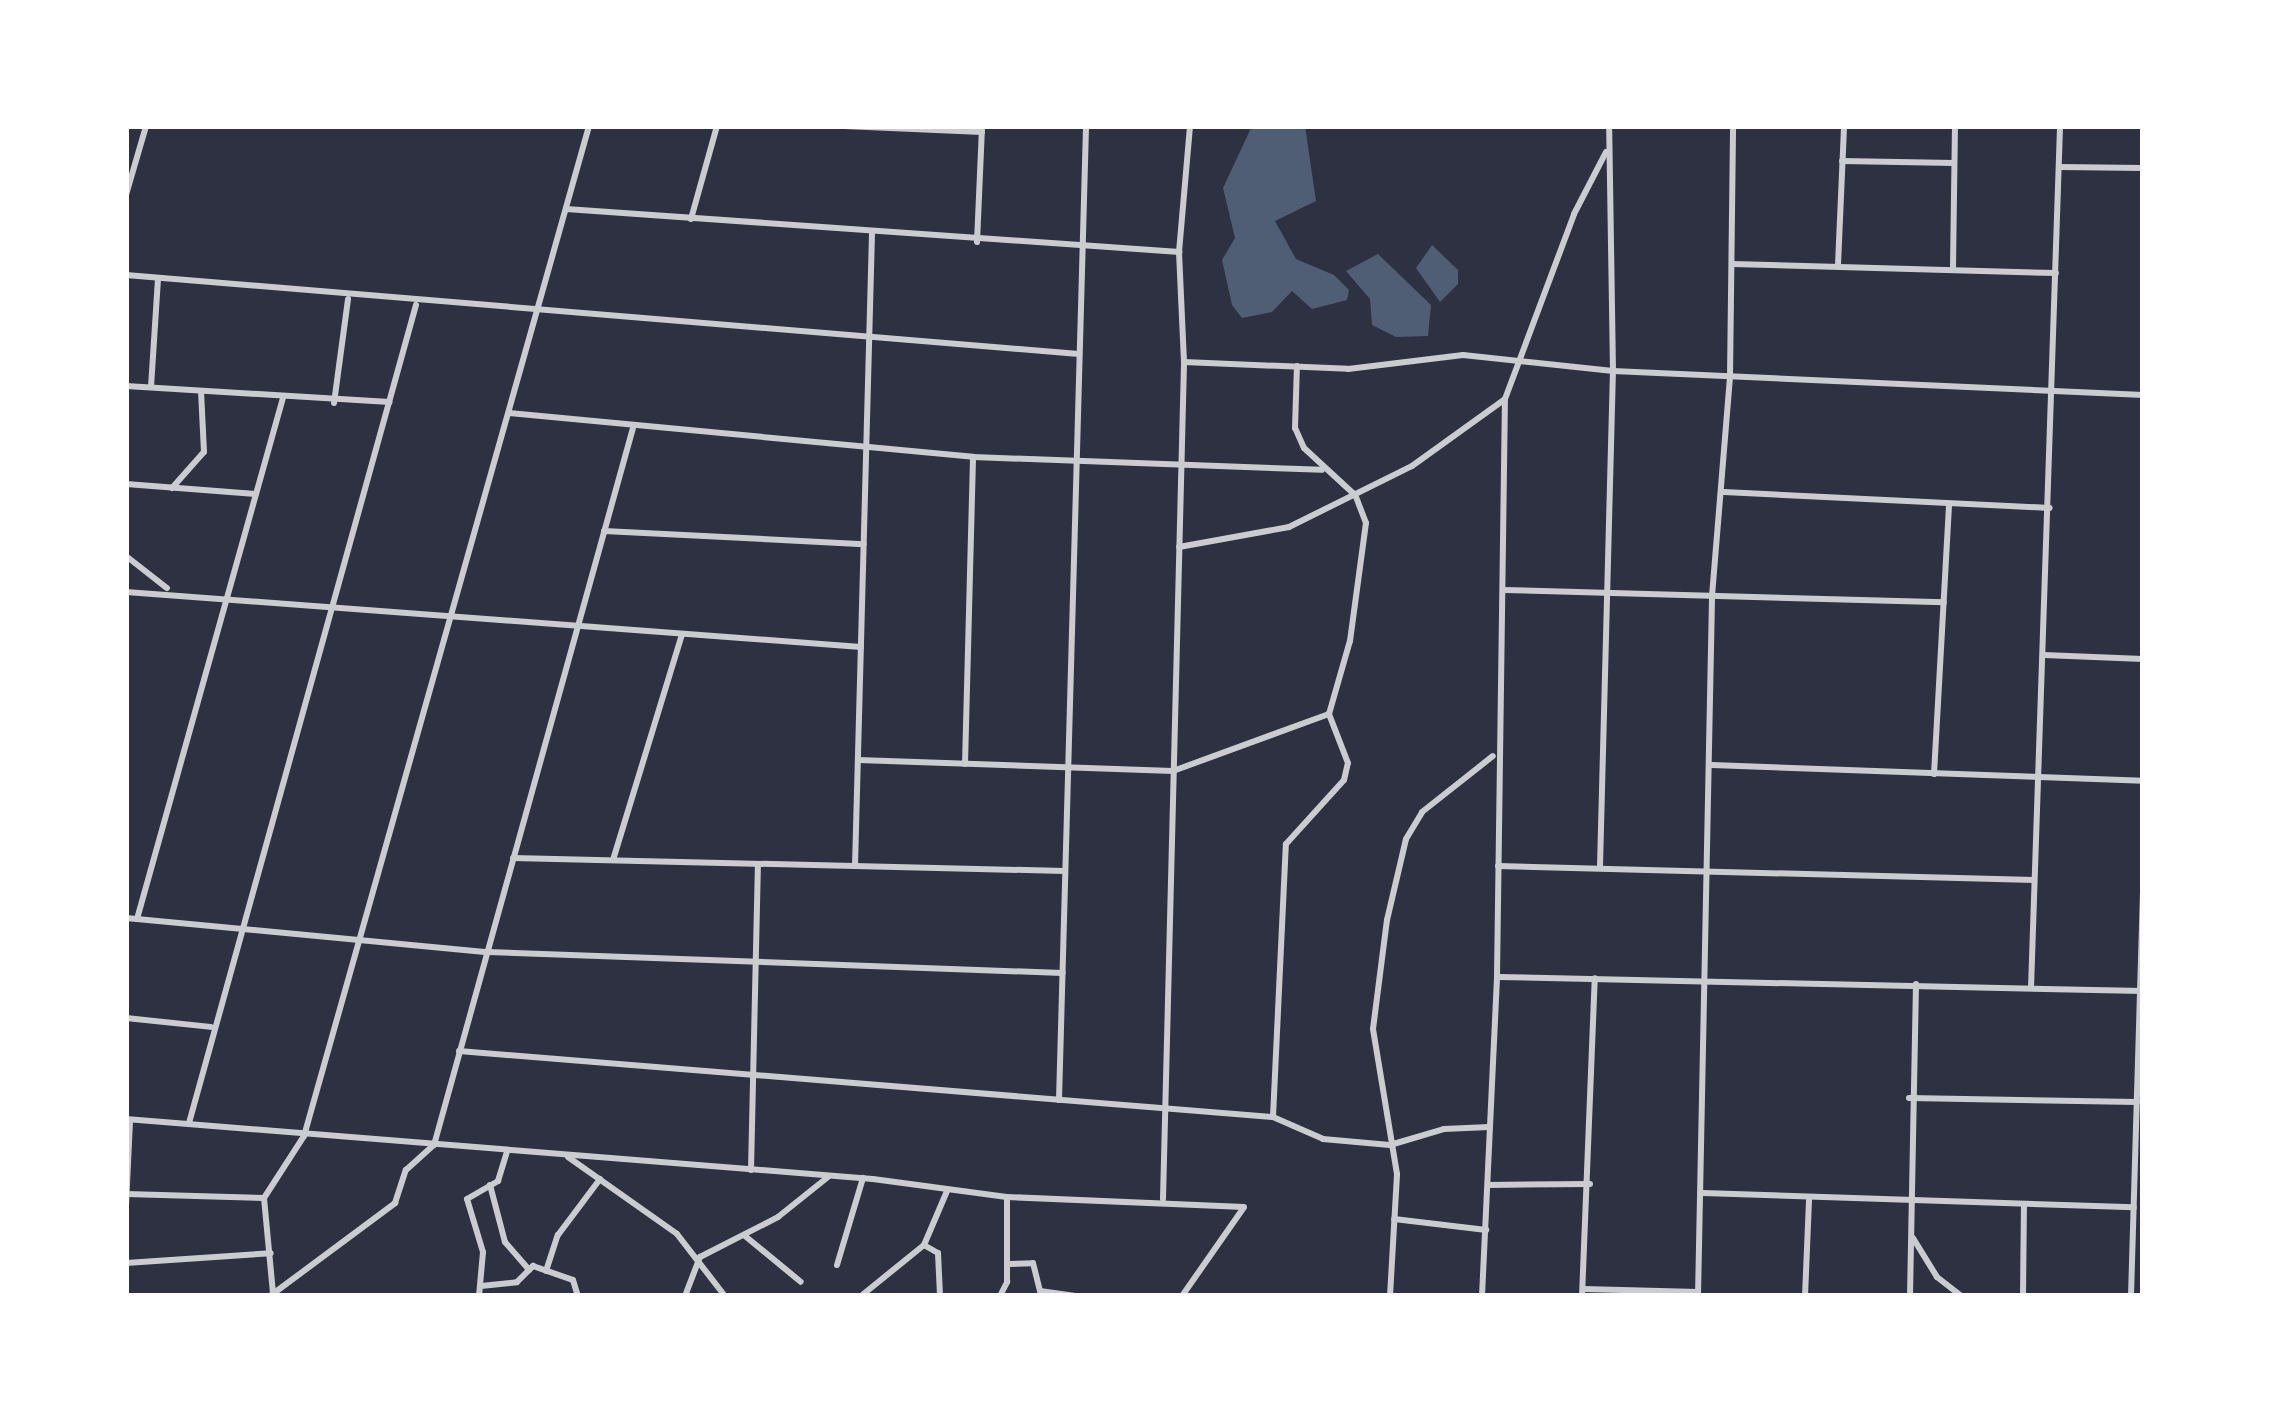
<!DOCTYPE html>
<style>
body{margin:0}
#map{position:relative;width:2269px;height:1422px;overflow:hidden;background:#2d3142;font-family:"Work Sans",sans-serif}
div>[style]{position:absolute}
.water>*{inset:0;background:#4f5d75}
.minor>*{height:6px;margin:-3px;padding:0 3px;transform-origin:3px;border-radius:3px;background:#caccd0}
span{translate:-50% -50%;white-space:nowrap;text-align:center;line-height:1.15;-webkit-text-stroke:10px #fff;paint-order:stroke}
.frame{position:absolute;inset:0;border:129px solid #fff;pointer-events:none}
</style>
<div id="map">
<div class="water">
<i style="clip-path:polygon(1252px 126px,1305px 126px,1316px 201px,1275px 221px,1296px 259px,1334px 275px,1349px 290px,1347px 300px,1312px 309px,1292px 291px,1272px 312px,1242px 318px,1232px 305px,1222px 260px,1235px 238px,1223px 188px)"></i>
<i style="clip-path:polygon(1432px 245px,1458px 270px,1458px 284px,1440px 302px,1416px 268px)"></i>
<i style="clip-path:polygon(1378px 254px,1431px 305px,1428px 336px,1396px 337px,1372px 325px,1370px 299px,1346px 271px)"></i>
</div>
<div class="minor">
<i style="left:844px;top:126px;width:138px;rotate:2.5deg"></i>
<i style="left:1842px;top:161px;width:112px;rotate:1deg"></i>
<i style="left:2059px;top:167px;width:84px;rotate:0.7deg"></i>
<i style="left:126px;top:195px;width:72px;rotate:-73.8deg"></i>
<i style="left:566px;top:209px;width:615px;rotate:4.01deg"></i>
<i style="left:691px;top:219px;width:97px;rotate:-74.4deg"></i>
<i style="left:977px;top:242px;width:116px;rotate:-87.5deg"></i>
<i style="left:1732px;top:264px;width:324px;rotate:1.6deg"></i>
<i style="left:1838px;top:265px;width:139px;rotate:-87.5deg"></i>
<i style="left:1953px;top:268px;width:142px;rotate:-89.2deg"></i>
<i style="left:126px;top:275px;width:956px;rotate:4.74deg"></i>
<i style="left:1184px;top:362px;width:164px;rotate:2.4deg"></i>
<i style="left:1348px;top:369px;width:116px;rotate:-6.9deg"></i>
<i style="left:1463px;top:355px;width:151px;rotate:6.1deg"></i>
<i style="left:1613px;top:371px;width:531px;rotate:2.59deg"></i>
<i style="left:126px;top:386px;width:264px;rotate:3.5deg"></i>
<i style="left:151px;top:387px;width:108px;rotate:-86.3deg"></i>
<i style="left:334px;top:403px;width:105px;rotate:-82.3deg"></i>
<i style="left:509px;top:413px;width:466px;rotate:5.4deg"></i>
<i style="left:973px;top:457px;width:349px;rotate:2.1deg"></i>
<i style="left:126px;top:484px;width:130px;rotate:4.4deg"></i>
<i style="left:172px;top:488px;width:48px;rotate:-48.4deg"></i>
<i style="left:204px;top:452px;width:61px;rotate:-92.8deg"></i>
<i style="left:1724px;top:492px;width:326px;rotate:2.8deg"></i>
<i style="left:604px;top:531px;width:260px;rotate:2.9deg"></i>
<i style="left:1179px;top:547px;width:112px;rotate:-10.3deg"></i>
<i style="left:1289px;top:527px;width:137px;rotate:-26.4deg"></i>
<i style="left:1412px;top:466px;width:113px;rotate:-35.7deg"></i>
<i style="left:126px;top:556px;width:52px;rotate:38deg"></i>
<i style="left:1504px;top:590px;width:440px;rotate:1.6deg"></i>
<i style="left:126px;top:592px;width:737px;rotate:4.28deg"></i>
<i style="left:2044px;top:655px;width:99px;rotate:2.3deg"></i>
<i style="left:858px;top:760px;width:315px;rotate:2deg"></i>
<i style="left:1173px;top:771px;width:166px;rotate:-20.1deg"></i>
<i style="left:965px;top:764px;width:307px;rotate:-88.5deg"></i>
<i style="left:1712px;top:765px;width:431px;rotate:2.1deg"></i>
<i style="left:1934px;top:774px;width:270px;rotate:-86.8deg"></i>
<i style="left:513px;top:858px;width:552px;rotate:1.35deg"></i>
<i style="left:613px;top:860px;width:236px;rotate:-73deg"></i>
<i style="left:855px;top:866px;width:632px;rotate:-88.46deg"></i>
<i style="left:1498px;top:866px;width:536px;rotate:1.5deg"></i>
<i style="left:1600px;top:866px;width:495px;rotate:-88.5deg"></i>
<i style="left:1613px;top:371px;width:245px;rotate:-90.9deg"></i>
<i style="left:126px;top:918px;width:363px;rotate:5.4deg"></i>
<i style="left:487px;top:952px;width:576px;rotate:2.09deg"></i>
<i style="left:137px;top:919px;width:541px;rotate:-74.35deg"></i>
<i style="left:1499px;top:977px;width:644px;rotate:1.25deg"></i>
<i style="left:2031px;top:988px;width:862px;rotate:-88.07deg"></i>
<i style="left:126px;top:1018px;width:85px;rotate:6deg"></i>
<i style="left:459px;top:1051px;width:817px;rotate:4.64deg"></i>
<i style="left:1273px;top:1117px;width:55px;rotate:23.7deg"></i>
<i style="left:1323px;top:1139px;width:67px;rotate:5.1deg"></i>
<i style="left:1390px;top:1145px;width:56px;rotate:-16.5deg"></i>
<i style="left:1444px;top:1129px;width:45px;rotate:-2.5deg"></i>
<i style="left:1909px;top:1098px;width:228px;rotate:1deg"></i>
<i style="left:1059px;top:1100px;width:974px;rotate:-88.41deg"></i>
<i style="left:1273px;top:1117px;width:273px;rotate:-87.3deg"></i>
<i style="left:1286px;top:844px;width:86px;rotate:-47.8deg"></i>
<i style="left:1344px;top:780px;width:17px;rotate:-77deg"></i>
<i style="left:1348px;top:763px;width:53px;rotate:-111.2deg"></i>
<i style="left:1329px;top:714px;width:76px;rotate:-74deg"></i>
<i style="left:1350px;top:641px;width:119px;rotate:-82.3deg"></i>
<i style="left:1366px;top:523px;width:30px;rotate:-111deg"></i>
<i style="left:1355px;top:495px;width:69px;rotate:-137.3deg"></i>
<i style="left:1304px;top:448px;width:22px;rotate:-114deg"></i>
<i style="left:1295px;top:428px;width:62px;rotate:-88.2deg"></i>
<i style="left:126px;top:1119px;width:749px;rotate:4.59deg"></i>
<i style="left:873px;top:1179px;width:135px;rotate:7.7deg"></i>
<i style="left:1007px;top:1197px;width:237px;rotate:2.4deg"></i>
<i style="left:189px;top:1123px;width:849px;rotate:-74.49deg"></i>
<i style="left:568px;top:1157px;width:133px;rotate:35.2deg"></i>
<i style="left:677px;top:1234px;width:78px;rotate:52.3deg"></i>
<i style="left:751px;top:1170px;width:306px;rotate:-88.7deg"></i>
<i style="left:490px;top:1185px;width:59px;rotate:75.3deg"></i>
<i style="left:505px;top:1242px;width:37px;rotate:49deg"></i>
<i style="left:1488px;top:1185px;width:102px;rotate:-0.6deg"></i>
<i style="left:1703px;top:1193px;width:431px;rotate:1.9deg"></i>
<i style="left:126px;top:1194px;width:138px;rotate:1.7deg"></i>
<i style="left:264px;top:1198px;width:74px;rotate:-57.2deg"></i>
<i style="left:304px;top:1136px;width:1049px;rotate:-74.24deg"></i>
<i style="left:264px;top:1198px;width:95px;rotate:84.6deg"></i>
<i style="left:1163px;top:1199px;width:837px;rotate:-88.56deg"></i>
<i style="left:1184px;top:362px;width:110px;rotate:-92.6deg"></i>
<i style="left:1179px;top:252px;width:126px;rotate:-85deg"></i>
<i style="left:126px;top:1206px;width:86px;rotate:-87.3deg"></i>
<i style="left:1394px;top:1219px;width:93px;rotate:6.8deg"></i>
<i style="left:745px;top:1236px;width:72px;rotate:39.4deg"></i>
<i style="left:1913px;top:1238px;width:46px;rotate:58.4deg"></i>
<i style="left:1937px;top:1277px;width:31px;rotate:38deg"></i>
<i style="left:924px;top:1245px;width:16px;rotate:30deg"></i>
<i style="left:938px;top:1253px;width:43px;rotate:87.3deg"></i>
<i style="left:126px;top:1263px;width:145px;rotate:-3.9deg"></i>
<i style="left:1009px;top:1264px;width:24px;rotate:-2deg"></i>
<i style="left:1033px;top:1263px;width:29px;rotate:76deg"></i>
<i style="left:1040px;top:1291px;width:34px;rotate:8deg"></i>
<i style="left:837px;top:1265px;width:91px;rotate:-73.4deg"></i>
<i style="left:546px;top:1271px;width:38px;rotate:-72deg"></i>
<i style="left:558px;top:1235px;width:70px;rotate:-53.1deg"></i>
<i style="left:481px;top:1286px;width:36px;rotate:-6deg"></i>
<i style="left:517px;top:1282px;width:23px;rotate:-45deg"></i>
<i style="left:533px;top:1266px;width:42px;rotate:19.3deg"></i>
<i style="left:573px;top:1280px;width:17px;rotate:73deg"></i>
<i style="left:1583px;top:1289px;width:115px;rotate:1.5deg"></i>
<i style="left:270px;top:1296px;width:156px;rotate:-36.6deg"></i>
<i style="left:395px;top:1203px;width:35px;rotate:-72deg"></i>
<i style="left:406px;top:1170px;width:38px;rotate:-42deg"></i>
<i style="left:434px;top:1145px;width:744px;rotate:-74.49deg"></i>
<i style="left:479px;top:1296px;width:44px;rotate:-84.8deg"></i>
<i style="left:483px;top:1252px;width:55px;rotate:-106.8deg"></i>
<i style="left:467px;top:1199px;width:36px;rotate:-30deg"></i>
<i style="left:498px;top:1181px;width:30px;rotate:-73deg"></i>
<i style="left:685px;top:1296px;width:42px;rotate:-69deg"></i>
<i style="left:700px;top:1257px;width:88px;rotate:-27.1deg"></i>
<i style="left:778px;top:1217px;width:64px;rotate:-38.7deg"></i>
<i style="left:861px;top:1296px;width:81px;rotate:-39deg"></i>
<i style="left:924px;top:1245px;width:59px;rotate:-66.9deg"></i>
<i style="left:1000px;top:1296px;width:16px;rotate:-63deg"></i>
<i style="left:1007px;top:1282px;width:85px;rotate:-90deg"></i>
<i style="left:1182px;top:1296px;width:108px;rotate:-55.1deg"></i>
<i style="left:1390px;top:1296px;width:122px;rotate:-86.7deg"></i>
<i style="left:1397px;top:1174px;width:147px;rotate:-99.4deg"></i>
<i style="left:1373px;top:1029px;width:110px;rotate:-82.7deg"></i>
<i style="left:1387px;top:920px;width:83px;rotate:-76.8deg"></i>
<i style="left:1406px;top:839px;width:31px;rotate:-59deg"></i>
<i style="left:1422px;top:812px;width:90px;rotate:-38.3deg"></i>
<i style="left:1482px;top:1296px;width:320px;rotate:-87.3deg"></i>
<i style="left:1497px;top:976px;width:577px;rotate:-89.21deg"></i>
<i style="left:1505px;top:399px;width:197px;rotate:-69.5deg"></i>
<i style="left:1574px;top:214px;width:70px;rotate:-62.7deg"></i>
<i style="left:1582px;top:1296px;width:318px;rotate:-87.7deg"></i>
<i style="left:1698px;top:1296px;width:700px;rotate:-88.85deg"></i>
<i style="left:1712px;top:596px;width:220px;rotate:-85.3deg"></i>
<i style="left:1730px;top:377px;width:251px;rotate:-89.3deg"></i>
<i style="left:1805px;top:1296px;width:97px;rotate:-87.6deg"></i>
<i style="left:1910px;top:1296px;width:312px;rotate:-88.9deg"></i>
<i style="left:2023px;top:1296px;width:90px;rotate:-89.4deg"></i>
<i style="left:2131px;top:1296px;width:404px;rotate:-88.3deg"></i>
</div>
<div class="frame"></div>
</div>
